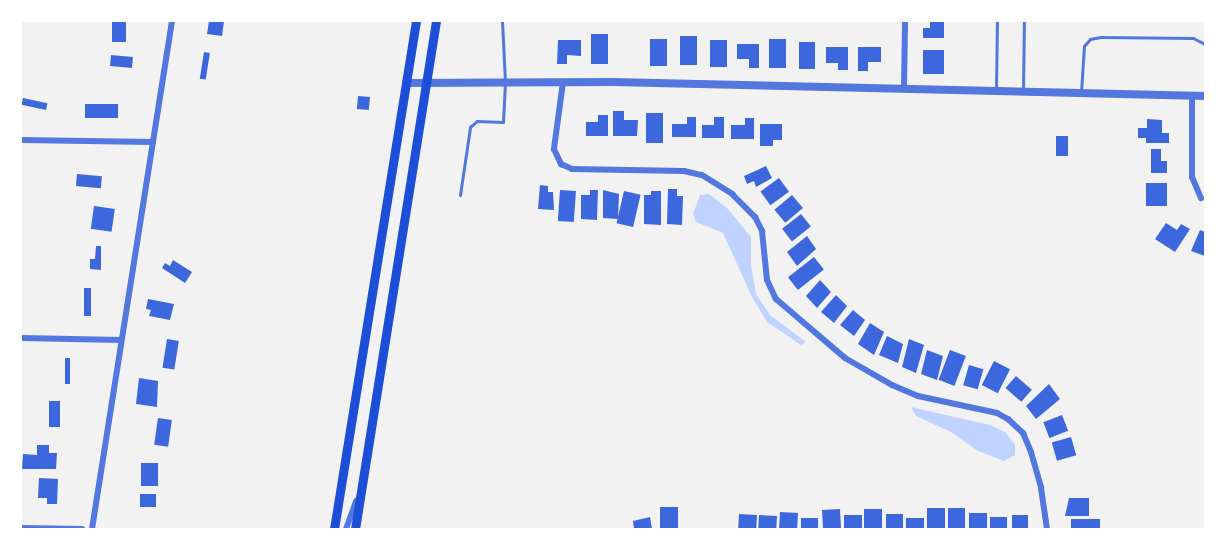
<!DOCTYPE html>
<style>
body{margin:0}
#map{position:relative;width:1226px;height:550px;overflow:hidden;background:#f2f2f2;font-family:"Playfair Display",serif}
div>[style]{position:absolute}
.water>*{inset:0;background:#bfd3fe}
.building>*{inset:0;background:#3d67dc;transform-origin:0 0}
.service>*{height:3px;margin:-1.5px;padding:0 1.5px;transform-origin:1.5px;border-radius:1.5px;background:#5277de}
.minor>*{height:6px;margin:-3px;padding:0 3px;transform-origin:3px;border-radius:3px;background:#5277de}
.tertiary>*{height:8px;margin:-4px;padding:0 4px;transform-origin:4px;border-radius:4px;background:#5277de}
.trunk>*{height:9px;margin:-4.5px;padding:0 4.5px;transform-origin:4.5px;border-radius:4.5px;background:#1d4ed8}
span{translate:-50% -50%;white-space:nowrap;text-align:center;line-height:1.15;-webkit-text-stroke:6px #fff;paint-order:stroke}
.frame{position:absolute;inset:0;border:22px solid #fff;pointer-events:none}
</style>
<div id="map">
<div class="water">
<i style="clip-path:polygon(709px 194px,728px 209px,751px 237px,751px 264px,756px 294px,770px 315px,806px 342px,801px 345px,767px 322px,752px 297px,723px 233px,696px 222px,693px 214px,700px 195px)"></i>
<i style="clip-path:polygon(911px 407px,990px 425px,1005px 432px,1015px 445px,1015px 455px,1004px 461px,978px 451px,951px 432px,916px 416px)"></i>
</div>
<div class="building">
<i style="left:112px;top:21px;width:14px;height:21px"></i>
<i style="clip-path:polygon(209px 21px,224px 21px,222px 36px,207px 34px)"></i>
<i style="clip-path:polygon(930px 21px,944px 21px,944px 38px,923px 38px,923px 28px,930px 28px)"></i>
<i style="left:591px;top:34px;width:17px;height:30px"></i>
<i style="left:680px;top:36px;width:17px;height:29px"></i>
<i style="left:650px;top:39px;width:17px;height:27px"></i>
<i style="left:769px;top:39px;width:17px;height:29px"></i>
<i style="clip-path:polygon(558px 40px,581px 40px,581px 56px,567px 55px,567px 64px,557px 64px)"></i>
<i style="left:710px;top:40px;width:17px;height:27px"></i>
<i style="left:799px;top:42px;width:16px;height:27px"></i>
<i style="clip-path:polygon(737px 44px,759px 44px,759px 68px,749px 68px,749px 59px,737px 59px)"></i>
<i style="clip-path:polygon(826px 47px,848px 47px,848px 70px,838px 70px,838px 63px,826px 63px)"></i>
<i style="clip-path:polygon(858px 47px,881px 47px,881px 62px,868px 62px,868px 71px,858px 71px)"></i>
<i style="left:923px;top:50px;width:21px;height:24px"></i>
<i style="left:204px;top:52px;width:6px;height:27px;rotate:9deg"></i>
<i style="left:111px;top:55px;width:22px;height:11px;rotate:5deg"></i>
<i style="left:358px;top:96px;width:12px;height:13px;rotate:5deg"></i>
<i style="left:23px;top:98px;width:25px;height:7px;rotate:12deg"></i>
<i style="left:85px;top:104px;width:33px;height:14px"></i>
<i style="clip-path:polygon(613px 111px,624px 111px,624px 120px,638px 120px,637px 136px,613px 136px)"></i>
<i style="left:646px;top:113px;width:17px;height:30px"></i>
<i style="clip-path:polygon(598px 115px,608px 115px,608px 136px,586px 136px,586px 122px,598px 122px)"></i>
<i style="clip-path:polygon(687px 117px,696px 117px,696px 137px,672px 137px,672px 124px,687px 124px)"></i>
<i style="clip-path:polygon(714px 117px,724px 117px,724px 138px,702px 138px,702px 125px,714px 125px)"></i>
<i style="clip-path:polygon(745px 118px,754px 118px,754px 139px,731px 139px,731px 125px,745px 125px)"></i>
<i style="clip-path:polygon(1147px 119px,1162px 120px,1162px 133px,1169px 133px,1169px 143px,1146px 143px,1146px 138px,1138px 138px,1138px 128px,1147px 128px)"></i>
<i style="clip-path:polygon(760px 124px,782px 124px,782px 140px,773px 140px,773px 146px,760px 146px)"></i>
<i style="left:1056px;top:136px;width:12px;height:20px"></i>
<i style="clip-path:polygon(1151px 149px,1161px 149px,1161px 161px,1167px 161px,1167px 173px,1151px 173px)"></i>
<i style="clip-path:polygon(766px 166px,772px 178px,756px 187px,754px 181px,747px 184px,744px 176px)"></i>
<i style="left:77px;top:174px;width:25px;height:12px;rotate:5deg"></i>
<i style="left:779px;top:178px;width:17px;height:23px;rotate:54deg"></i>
<i style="left:1146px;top:183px;width:21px;height:23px"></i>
<i style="clip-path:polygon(540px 185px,548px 186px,548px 192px,553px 192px,554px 210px,538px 209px)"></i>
<i style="clip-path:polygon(668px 189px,677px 189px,677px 196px,683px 196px,682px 225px,667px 224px)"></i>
<i style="left:560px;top:190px;width:16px;height:31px;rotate:4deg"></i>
<i style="clip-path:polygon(590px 190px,598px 190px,597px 220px,581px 219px,581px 195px,590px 195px)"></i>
<i style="clip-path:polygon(603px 190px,619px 194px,618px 219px,603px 218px)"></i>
<i style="left:624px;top:191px;width:17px;height:33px;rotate:13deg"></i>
<i style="clip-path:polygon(651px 191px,661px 191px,661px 225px,644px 224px,644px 195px,651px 195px)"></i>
<i style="left:792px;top:195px;width:17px;height:23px;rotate:50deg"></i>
<i style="left:94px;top:206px;width:21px;height:23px;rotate:8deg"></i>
<i style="left:801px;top:214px;width:16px;height:24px;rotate:52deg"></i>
<i style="clip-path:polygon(1166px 223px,1177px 230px,1181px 224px,1190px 229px,1175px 252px,1155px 239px)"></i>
<i style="clip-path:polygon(1200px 230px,1205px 232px,1205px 256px,1191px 251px)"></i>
<i style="clip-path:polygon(807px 236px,816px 249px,797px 266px,787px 252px)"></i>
<i style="clip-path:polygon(96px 246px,101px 246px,101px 270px,90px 269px,90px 259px,95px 259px)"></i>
<i style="left:814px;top:257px;width:16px;height:33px;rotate:52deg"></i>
<i style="clip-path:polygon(173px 260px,192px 272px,185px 283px,162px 268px,165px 263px,170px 266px)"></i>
<i style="clip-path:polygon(820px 280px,831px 292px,817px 308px,806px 296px)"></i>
<i style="left:84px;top:288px;width:7px;height:28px"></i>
<i style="clip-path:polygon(836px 295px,847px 306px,834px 323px,821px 312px)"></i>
<i style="clip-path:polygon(148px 299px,174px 304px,170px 320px,149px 316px,151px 310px,146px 309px)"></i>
<i style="clip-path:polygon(853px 310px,865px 320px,854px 336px,840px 325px)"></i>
<i style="clip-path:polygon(870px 323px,884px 332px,874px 355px,858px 344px)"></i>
<i style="clip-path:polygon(887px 336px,903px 344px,898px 363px,879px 355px)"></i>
<i style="left:167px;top:339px;width:12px;height:29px;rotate:9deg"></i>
<i style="clip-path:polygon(909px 339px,924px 345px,916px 373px,902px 367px)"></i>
<i style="clip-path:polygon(927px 350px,943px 356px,937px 380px,921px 374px)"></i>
<i style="left:950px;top:350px;width:17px;height:32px;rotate:21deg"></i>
<i style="left:65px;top:358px;width:5px;height:26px"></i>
<i style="left:994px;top:361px;width:18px;height:27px;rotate:27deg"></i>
<i style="left:969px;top:365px;width:15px;height:21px;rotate:16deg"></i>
<i style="left:1016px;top:376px;width:21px;height:16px;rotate:41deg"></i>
<i style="clip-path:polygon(139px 378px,158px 381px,157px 407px,136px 404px)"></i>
<i style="clip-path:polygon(1049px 384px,1060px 399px,1036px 419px,1026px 406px)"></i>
<i style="left:49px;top:401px;width:11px;height:26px"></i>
<i style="left:1062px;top:415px;width:17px;height:20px;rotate:69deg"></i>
<i style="left:158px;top:418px;width:14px;height:27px;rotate:8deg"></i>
<i style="left:1071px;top:437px;width:19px;height:20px;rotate:74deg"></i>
<i style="clip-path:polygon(37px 445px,49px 445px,49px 453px,57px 453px,56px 469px,22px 469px,23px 454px,37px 455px)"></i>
<i style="left:141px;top:463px;width:17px;height:23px"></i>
<i style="clip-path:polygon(39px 478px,58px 479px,57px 504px,47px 504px,47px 498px,38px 498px)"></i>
<i style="left:140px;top:494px;width:16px;height:13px"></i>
<i style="clip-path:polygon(1069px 498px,1089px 498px,1089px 516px,1065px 516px)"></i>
<i style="left:660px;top:507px;width:18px;height:22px"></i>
<i style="left:927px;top:508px;width:18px;height:21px"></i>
<i style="left:948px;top:508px;width:17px;height:21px"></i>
<i style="left:840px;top:509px;width:20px;height:18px;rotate:87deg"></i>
<i style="left:864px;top:509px;width:18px;height:20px"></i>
<i style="left:780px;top:512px;width:18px;height:17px;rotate:3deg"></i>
<i style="left:987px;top:513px;width:16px;height:18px;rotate:90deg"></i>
<i style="left:739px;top:514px;width:18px;height:15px;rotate:3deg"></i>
<i style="left:886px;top:514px;width:17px;height:15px"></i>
<i style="left:759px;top:515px;width:18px;height:14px;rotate:3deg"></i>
<i style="left:844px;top:515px;width:18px;height:14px"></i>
<i style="left:1012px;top:515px;width:16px;height:14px"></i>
<i style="clip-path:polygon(650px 517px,652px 529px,634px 529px,633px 521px)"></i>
<i style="left:1007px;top:517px;width:12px;height:17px;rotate:90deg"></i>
<i style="left:801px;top:518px;width:17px;height:11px"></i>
<i style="left:906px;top:518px;width:18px;height:11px"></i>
<i style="left:1100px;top:519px;width:10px;height:29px;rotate:90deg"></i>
</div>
<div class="service">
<i style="left:996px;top:90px;width:69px;rotate:-89.2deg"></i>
<i style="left:1023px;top:90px;width:69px;rotate:-89.2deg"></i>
<i style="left:1081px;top:92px;width:46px;rotate:-86.3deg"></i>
<i style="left:1084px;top:46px;width:9px;rotate:-49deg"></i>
<i style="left:1090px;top:39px;width:11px;rotate:-10deg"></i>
<i style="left:1101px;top:37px;width:92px;rotate:0.6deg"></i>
<i style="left:1193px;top:38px;width:13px;rotate:27deg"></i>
<i style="left:460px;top:195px;width:69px;rotate:-81.6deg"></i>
<i style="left:470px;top:127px;width:9px;rotate:-41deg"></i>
<i style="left:477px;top:121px;width:26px;rotate:2deg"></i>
<i style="left:503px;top:122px;width:40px;rotate:-87.1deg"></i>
<i style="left:505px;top:82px;width:61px;rotate:-92.8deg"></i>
</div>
<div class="minor">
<i style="left:563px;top:82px;width:68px;rotate:97.7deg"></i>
<i style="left:554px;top:149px;width:17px;rotate:65deg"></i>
<i style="left:561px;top:164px;width:12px;rotate:24deg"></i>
<i style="left:572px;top:169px;width:112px;rotate:1deg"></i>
<i style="left:684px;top:171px;width:18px;rotate:13deg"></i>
<i style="left:702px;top:175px;width:36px;rotate:32deg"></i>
<i style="left:732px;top:194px;width:33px;rotate:45deg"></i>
<i style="left:755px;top:217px;width:16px;rotate:63deg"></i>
<i style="left:762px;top:231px;width:49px;rotate:84.2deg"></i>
<i style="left:767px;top:280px;width:21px;rotate:65deg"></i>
<i style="left:776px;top:299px;width:91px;rotate:40.5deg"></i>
<i style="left:845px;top:358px;width:54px;rotate:29.9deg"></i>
<i style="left:892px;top:385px;width:28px;rotate:23deg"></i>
<i style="left:918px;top:396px;width:81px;rotate:12.1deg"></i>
<i style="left:997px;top:413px;width:13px;rotate:29deg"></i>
<i style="left:1008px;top:419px;width:21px;rotate:43deg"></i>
<i style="left:1023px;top:433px;width:21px;rotate:67deg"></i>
<i style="left:1031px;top:452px;width:37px;rotate:74deg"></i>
<i style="left:1041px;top:488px;width:41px;rotate:81.7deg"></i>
<i style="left:904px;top:87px;width:66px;rotate:-89.1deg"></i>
<i style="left:1192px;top:96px;width:81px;rotate:90deg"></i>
<i style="left:1192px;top:177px;width:23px;rotate:67deg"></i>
<i style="left:21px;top:140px;width:132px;rotate:0.9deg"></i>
<i style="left:21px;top:338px;width:100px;rotate:1.1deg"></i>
<i style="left:21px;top:528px;width:61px;rotate:0.9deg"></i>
<i style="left:92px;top:529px;width:514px;rotate:-81.05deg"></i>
<i style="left:346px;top:529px;width:30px;rotate:-70deg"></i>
</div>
<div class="tertiary">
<i style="left:406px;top:83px;width:207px;rotate:-0.3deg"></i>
<i style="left:613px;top:82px;width:592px;rotate:1.35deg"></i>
</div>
<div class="trunk">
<i style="left:334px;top:529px;width:515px;rotate:-80.83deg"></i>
<i style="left:355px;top:529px;width:514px;rotate:-80.94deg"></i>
</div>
<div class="frame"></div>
</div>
